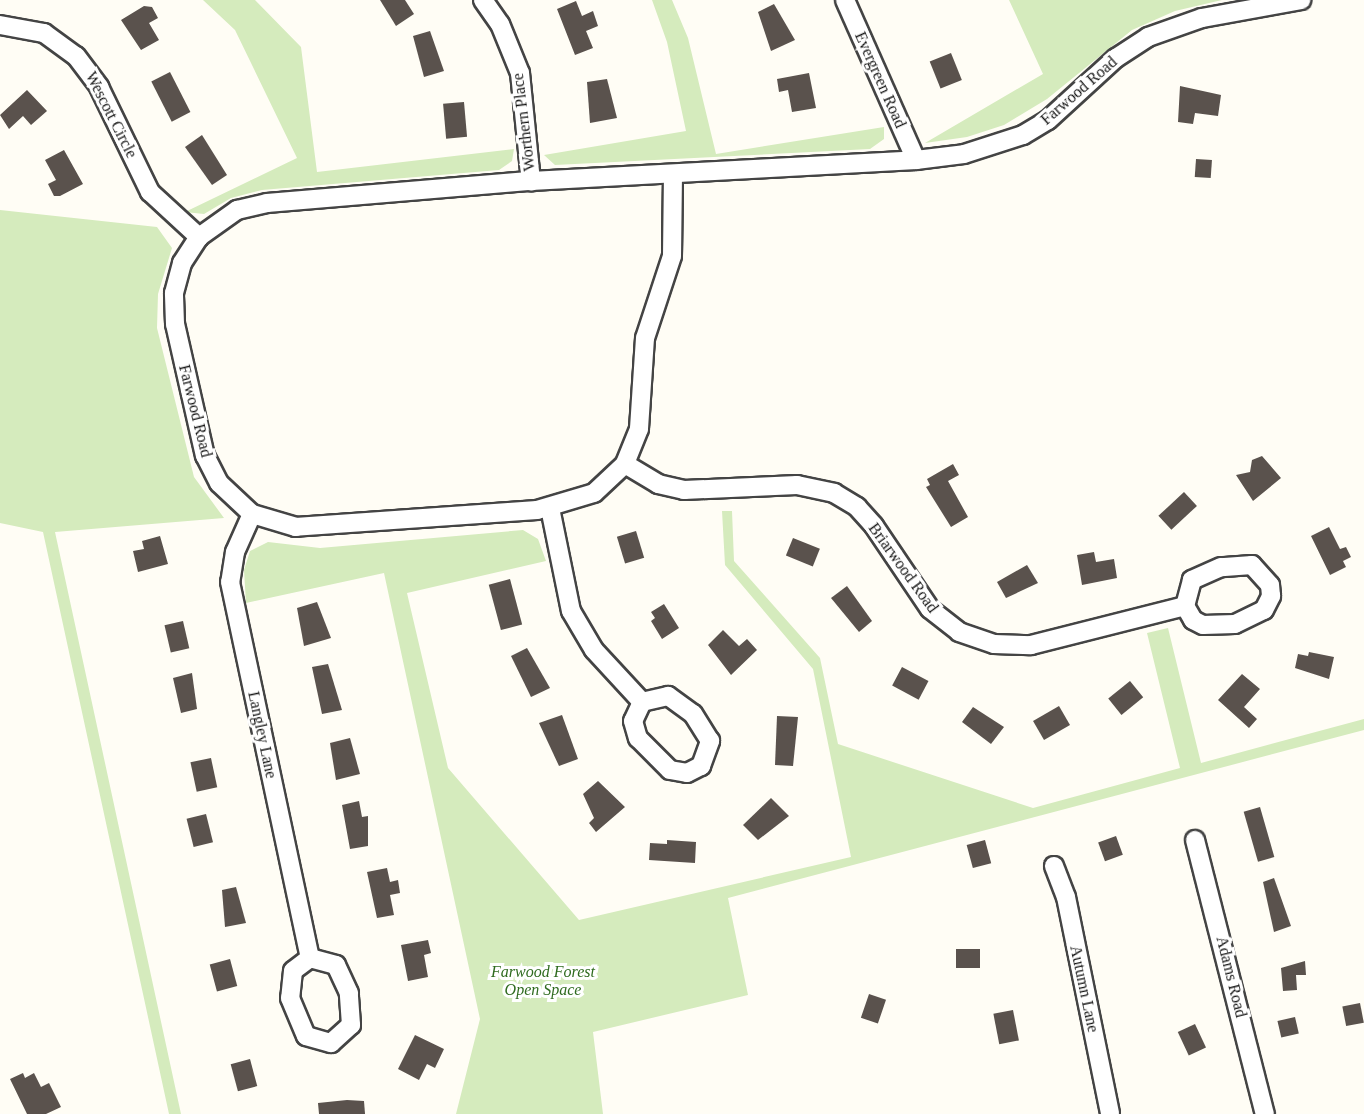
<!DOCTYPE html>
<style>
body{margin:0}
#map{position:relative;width:1364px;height:1114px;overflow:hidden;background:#fffdf5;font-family:"Times New Roman",serif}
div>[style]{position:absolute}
.green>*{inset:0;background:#d5ebbd}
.building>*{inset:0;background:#5a524d;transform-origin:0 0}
.roads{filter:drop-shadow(2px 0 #444) drop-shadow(-2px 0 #444) drop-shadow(0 2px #444) drop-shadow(0 -2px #444)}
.minor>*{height:18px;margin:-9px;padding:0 9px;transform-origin:9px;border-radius:9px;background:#fff}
span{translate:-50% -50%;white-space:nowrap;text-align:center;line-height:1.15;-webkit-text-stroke:6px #fff;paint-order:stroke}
.street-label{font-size:16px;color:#111}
.park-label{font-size:16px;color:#2f6b1f;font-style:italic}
</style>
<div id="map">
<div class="green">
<i style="clip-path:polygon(203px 0,255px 0,301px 47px,317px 172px,514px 149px,512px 161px,499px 170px,262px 190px,231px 198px,204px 214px,185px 212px,297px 158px,235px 30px)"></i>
<i style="clip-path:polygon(652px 0,672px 0,688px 38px,716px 154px,884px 127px,884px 139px,870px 149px,555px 165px,544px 155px,686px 131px,667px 42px)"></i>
<i style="clip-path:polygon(1009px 0,1222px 0,1175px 11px,1132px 30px,1047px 99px,1004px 125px,967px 137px,925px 143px,1043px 74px)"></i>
<i style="clip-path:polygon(0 210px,157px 227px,172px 248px,158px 294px,157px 328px,194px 477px,224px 518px,55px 532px,181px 1114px,169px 1114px,43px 532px,0 523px)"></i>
<i style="clip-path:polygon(722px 511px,732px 511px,734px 561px,820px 658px,838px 744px,1033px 808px,1180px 768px,1147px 633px,1168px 628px,1201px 763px,1364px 719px,1364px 730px,728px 898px,748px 995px,593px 1032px,603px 1114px,456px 1114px,480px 1019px,384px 573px,246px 603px,244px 570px,250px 551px,268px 542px,320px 548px,523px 530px,538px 539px,546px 561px,407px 593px,448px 768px,579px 920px,851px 857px,813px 669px,725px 565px)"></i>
</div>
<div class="building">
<i style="clip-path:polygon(380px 0,405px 0,414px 14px,396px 26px)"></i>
<i style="clip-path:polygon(576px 1px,582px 16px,593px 11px,598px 26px,586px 31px,593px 48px,575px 55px,557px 9px)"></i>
<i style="clip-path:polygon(774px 4px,795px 40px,771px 51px,758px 12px)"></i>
<i style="clip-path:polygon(144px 6px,152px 7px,158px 18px,149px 23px,159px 40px,141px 50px,121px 20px)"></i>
<i style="clip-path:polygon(430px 31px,444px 71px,424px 77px,413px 36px)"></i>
<i style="left:951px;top:53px;width:29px;height:23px;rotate:68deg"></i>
<i style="left:170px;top:72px;width:45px;height:21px;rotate:63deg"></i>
<i style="clip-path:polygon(809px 73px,816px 108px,792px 112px,788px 90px,779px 92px,777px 79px)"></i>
<i style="clip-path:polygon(607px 79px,617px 118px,590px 123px,587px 82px)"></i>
<i style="clip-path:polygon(1180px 86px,1221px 95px,1218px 116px,1195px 113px,1193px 124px,1178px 122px)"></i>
<i style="clip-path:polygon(27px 90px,47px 111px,31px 125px,23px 116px,9px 129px,0 115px)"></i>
<i style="left:464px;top:102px;width:35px;height:21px;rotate:85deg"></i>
<i style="clip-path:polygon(202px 135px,227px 175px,212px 185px,185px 147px)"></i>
<i style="clip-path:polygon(64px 150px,83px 184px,60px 196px,54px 196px,48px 184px,56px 180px,45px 160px)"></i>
<i style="left:1196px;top:159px;width:16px;height:18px;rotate:4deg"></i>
<i style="clip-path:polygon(1262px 456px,1281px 478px,1253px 501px,1236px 475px,1250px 472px,1252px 460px)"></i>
<i style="clip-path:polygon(953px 464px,959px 475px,948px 481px,968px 517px,951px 527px,926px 487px,930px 485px,927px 479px)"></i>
<i style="left:1184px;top:492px;width:19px;height:35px;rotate:47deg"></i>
<i style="clip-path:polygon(1329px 527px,1340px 549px,1346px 547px,1351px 557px,1343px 561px,1346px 567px,1330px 575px,1311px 536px)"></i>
<i style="left:636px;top:531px;width:28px;height:20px;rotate:73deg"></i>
<i style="clip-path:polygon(160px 536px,168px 564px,138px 572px,133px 551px,144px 549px,142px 541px)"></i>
<i style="left:793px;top:538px;width:29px;height:19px;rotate:22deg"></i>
<i style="clip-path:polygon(1094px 552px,1096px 562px,1114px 559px,1117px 578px,1082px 585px,1077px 555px)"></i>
<i style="clip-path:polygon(1027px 565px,1038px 583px,1006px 598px,997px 582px)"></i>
<i style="left:510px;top:579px;width:47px;height:22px;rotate:75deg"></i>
<i style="clip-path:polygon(847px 586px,872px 621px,859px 632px,831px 598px)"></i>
<i style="clip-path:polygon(317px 602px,331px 638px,304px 646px,297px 608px)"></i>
<i style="clip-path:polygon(664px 604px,679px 628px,662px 639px,651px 621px,655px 618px,651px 612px)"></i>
<i style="left:183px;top:621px;width:28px;height:19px;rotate:77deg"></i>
<i style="clip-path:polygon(723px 630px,739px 646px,747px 639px,757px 650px,731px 675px,708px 645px)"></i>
<i style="clip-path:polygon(527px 648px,550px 688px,531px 697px,511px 656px)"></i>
<i style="clip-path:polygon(1309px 652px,1334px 657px,1329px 679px,1295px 668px,1298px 654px,1308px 656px)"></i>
<i style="clip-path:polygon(328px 664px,342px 710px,322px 714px,312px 667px)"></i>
<i style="left:902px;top:667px;width:30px;height:21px;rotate:28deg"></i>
<i style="clip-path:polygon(192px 673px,197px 709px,181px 713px,173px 678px)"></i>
<i style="clip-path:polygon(1242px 674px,1260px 689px,1244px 707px,1257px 719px,1249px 728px,1218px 700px)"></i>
<i style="left:1130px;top:681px;width:21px;height:28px;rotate:51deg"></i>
<i style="left:1059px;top:706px;width:22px;height:30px;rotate:60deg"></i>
<i style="clip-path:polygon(973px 707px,1004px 727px,991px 744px,962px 722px)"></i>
<i style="clip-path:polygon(562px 715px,578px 759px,559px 766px,539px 723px)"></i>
<i style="clip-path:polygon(777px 716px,798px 717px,793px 766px,775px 765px)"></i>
<i style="clip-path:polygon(350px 738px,360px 774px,336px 780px,330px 743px)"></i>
<i style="left:211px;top:758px;width:30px;height:21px;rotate:78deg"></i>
<i style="clip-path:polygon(598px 781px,625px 807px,596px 832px,589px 823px,594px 818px,583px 794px)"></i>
<i style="clip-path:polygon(771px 798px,789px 816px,758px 840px,743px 825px)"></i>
<i style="clip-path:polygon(359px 801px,362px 817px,368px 816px,368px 846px,350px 849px,342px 805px)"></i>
<i style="left:1260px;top:807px;width:52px;height:17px;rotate:74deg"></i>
<i style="left:206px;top:814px;width:29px;height:20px;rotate:76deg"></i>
<i style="left:1116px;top:836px;width:20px;height:19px;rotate:70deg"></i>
<i style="clip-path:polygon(667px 840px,696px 842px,695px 863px,649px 860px,650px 843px,667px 844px)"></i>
<i style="left:985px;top:840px;width:24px;height:19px;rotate:75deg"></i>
<i style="clip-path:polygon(387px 868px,390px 882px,398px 880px,400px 893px,390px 895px,394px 915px,377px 918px,367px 872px)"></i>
<i style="clip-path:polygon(1274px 878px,1291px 926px,1274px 932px,1263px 882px)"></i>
<i style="clip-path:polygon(236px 887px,246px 923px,225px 927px,222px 890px)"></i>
<i style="clip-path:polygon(428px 940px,431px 953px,424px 955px,428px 977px,408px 981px,401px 945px)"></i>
<i style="left:956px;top:949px;width:24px;height:19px"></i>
<i style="left:230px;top:959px;width:28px;height:21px;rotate:75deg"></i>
<i style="clip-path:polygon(1305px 961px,1306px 975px,1296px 975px,1297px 990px,1283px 991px,1281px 968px)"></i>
<i style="left:869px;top:994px;width:18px;height:25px;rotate:19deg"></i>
<i style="left:1360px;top:1003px;width:20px;height:18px;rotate:79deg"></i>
<i style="left:1013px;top:1010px;width:31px;height:20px;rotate:79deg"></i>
<i style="left:1295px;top:1017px;width:17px;height:18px;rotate:77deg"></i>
<i style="left:1195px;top:1024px;width:26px;height:19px;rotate:65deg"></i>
<i style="clip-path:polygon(415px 1035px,444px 1049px,435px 1068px,427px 1064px,419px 1080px,398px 1069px)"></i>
<i style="left:250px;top:1059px;width:28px;height:20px;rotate:75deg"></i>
<i style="clip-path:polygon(23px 1073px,25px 1078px,34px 1073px,41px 1087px,49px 1083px,61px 1107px,46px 1114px,27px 1114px,10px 1079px)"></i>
<i style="clip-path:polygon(347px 1100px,364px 1101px,365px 1114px,319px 1114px,318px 1103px)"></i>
</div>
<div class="roads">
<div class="minor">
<i style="left:483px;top:0;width:29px;rotate:55deg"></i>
<i style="left:500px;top:24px;width:53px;rotate:67.8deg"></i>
<i style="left:520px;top:73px;width:109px;rotate:84.2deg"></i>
<i style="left:845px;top:0;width:175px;rotate:66.1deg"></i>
<i style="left:0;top:25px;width:45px;rotate:10.3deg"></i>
<i style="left:44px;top:33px;width:39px;rotate:36deg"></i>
<i style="left:76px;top:56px;width:39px;rotate:53deg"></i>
<i style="left:99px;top:87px;width:117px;rotate:64.1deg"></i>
<i style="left:150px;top:192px;width:67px;rotate:42.6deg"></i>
<i style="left:673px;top:174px;width:82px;rotate:90.7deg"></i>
<i style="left:672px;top:256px;width:86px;rotate:108.2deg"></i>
<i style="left:645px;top:338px;width:91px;rotate:93.8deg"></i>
<i style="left:639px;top:429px;width:38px;rotate:112deg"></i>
<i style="left:625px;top:464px;width:42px;rotate:136.9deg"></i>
<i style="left:594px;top:493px;width:59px;rotate:163.4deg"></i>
<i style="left:537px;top:510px;width:242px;rotate:176deg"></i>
<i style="left:296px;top:527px;width:46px;rotate:-163.5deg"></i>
<i style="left:252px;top:514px;width:45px;rotate:-136.8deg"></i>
<i style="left:219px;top:483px;width:30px;rotate:-117deg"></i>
<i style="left:205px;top:456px;width:135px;rotate:-102.8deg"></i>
<i style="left:175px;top:324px;width:31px;rotate:-92deg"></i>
<i style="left:174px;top:293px;width:31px;rotate:-75deg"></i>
<i style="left:182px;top:263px;width:31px;rotate:-57deg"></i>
<i style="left:199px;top:237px;width:47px;rotate:-35.4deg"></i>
<i style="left:237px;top:210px;width:31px;rotate:-13deg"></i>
<i style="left:267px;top:203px;width:265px;rotate:-4.8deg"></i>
<i style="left:531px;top:181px;width:386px;rotate:-3.1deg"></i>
<i style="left:916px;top:160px;width:48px;rotate:-7.1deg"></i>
<i style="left:964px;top:154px;width:62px;rotate:-17.9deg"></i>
<i style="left:1023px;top:135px;width:29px;rotate:-31deg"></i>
<i style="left:1048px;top:120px;width:92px;rotate:-42.4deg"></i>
<i style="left:1116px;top:58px;width:38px;rotate:-33deg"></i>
<i style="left:1148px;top:37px;width:57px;rotate:-19.4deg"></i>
<i style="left:1202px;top:18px;width:101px;rotate:-10.3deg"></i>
<i style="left:625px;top:464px;width:39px;rotate:31deg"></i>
<i style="left:658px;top:484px;width:27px;rotate:13deg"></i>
<i style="left:684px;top:490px;width:113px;rotate:-2.5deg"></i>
<i style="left:797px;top:485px;width:38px;rotate:12deg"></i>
<i style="left:834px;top:493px;width:27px;rotate:31deg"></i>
<i style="left:857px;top:507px;width:25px;rotate:48deg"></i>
<i style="left:874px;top:526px;width:100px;rotate:56deg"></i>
<i style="left:930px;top:609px;width:37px;rotate:38deg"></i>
<i style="left:959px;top:632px;width:37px;rotate:19deg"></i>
<i style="left:994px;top:644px;width:37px;rotate:2deg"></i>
<i style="left:1031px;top:645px;width:159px;rotate:-14.2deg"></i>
<i style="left:1185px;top:606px;width:16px;rotate:60deg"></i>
<i style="left:1193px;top:620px;width:11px;rotate:27deg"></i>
<i style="left:1203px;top:625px;width:32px;rotate:-2deg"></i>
<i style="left:1235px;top:624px;width:32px;rotate:-26deg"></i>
<i style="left:1264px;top:610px;width:16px;rotate:-63deg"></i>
<i style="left:1271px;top:596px;width:11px;rotate:-95deg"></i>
<i style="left:1270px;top:585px;width:27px;rotate:-132deg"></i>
<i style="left:1252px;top:565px;width:31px;rotate:176deg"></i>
<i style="left:1221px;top:567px;width:32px;rotate:156deg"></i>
<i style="left:1192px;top:580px;width:27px;rotate:105deg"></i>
<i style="left:550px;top:508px;width:105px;rotate:78.5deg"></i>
<i style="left:571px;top:611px;width:45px;rotate:59.5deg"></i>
<i style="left:594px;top:650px;width:71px;rotate:47.3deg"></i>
<i style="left:642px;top:702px;width:21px;rotate:115deg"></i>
<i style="left:633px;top:721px;width:18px;rotate:74deg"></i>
<i style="left:638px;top:738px;width:45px;rotate:45deg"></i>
<i style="left:670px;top:770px;width:17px;rotate:10deg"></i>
<i style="left:687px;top:773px;width:16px;rotate:-27deg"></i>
<i style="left:701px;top:766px;width:27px;rotate:-70deg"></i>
<i style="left:710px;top:741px;width:32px;rotate:-122deg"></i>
<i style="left:693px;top:714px;width:31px;rotate:-144deg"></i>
<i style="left:668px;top:696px;width:27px;rotate:167deg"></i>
<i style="left:252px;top:514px;width:42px;rotate:114.1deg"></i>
<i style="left:235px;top:552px;width:30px;rotate:99deg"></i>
<i style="left:230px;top:582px;width:384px;rotate:78deg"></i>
<i style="left:310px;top:958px;width:21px;rotate:143deg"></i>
<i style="left:293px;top:971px;width:27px;rotate:96deg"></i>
<i style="left:290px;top:998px;width:41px;rotate:67.2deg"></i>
<i style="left:306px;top:1036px;width:26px;rotate:16deg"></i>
<i style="left:331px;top:1043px;width:27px;rotate:-42deg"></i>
<i style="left:351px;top:1025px;width:32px;rotate:-94deg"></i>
<i style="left:349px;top:993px;width:31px;rotate:-115deg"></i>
<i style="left:336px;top:965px;width:27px;rotate:-165deg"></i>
<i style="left:1195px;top:840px;width:283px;rotate:75.7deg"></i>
<i style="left:1054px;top:866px;width:33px;rotate:69deg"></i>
<i style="left:1066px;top:897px;width:221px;rotate:78.5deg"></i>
</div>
</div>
<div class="street-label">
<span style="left:880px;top:80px;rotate:66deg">Evergreen Road</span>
<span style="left:1079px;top:91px;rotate:-41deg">Farwood Road</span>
<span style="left:111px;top:115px;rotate:63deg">Wescott Circle</span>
<span style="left:524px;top:122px;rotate:-97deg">Worthern Place</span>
<span style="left:195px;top:411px;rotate:76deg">Farwood Road</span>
<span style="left:903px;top:568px;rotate:54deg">Briarwood Road</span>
<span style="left:262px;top:735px;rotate:78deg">Langley Lane</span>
<span style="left:1231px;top:977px;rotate:76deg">Adams Road</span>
<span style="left:1084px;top:989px;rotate:78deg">Autumn Lane</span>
</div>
<div class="park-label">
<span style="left:543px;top:981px">Farwood Forest<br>Open Space</span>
</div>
</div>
